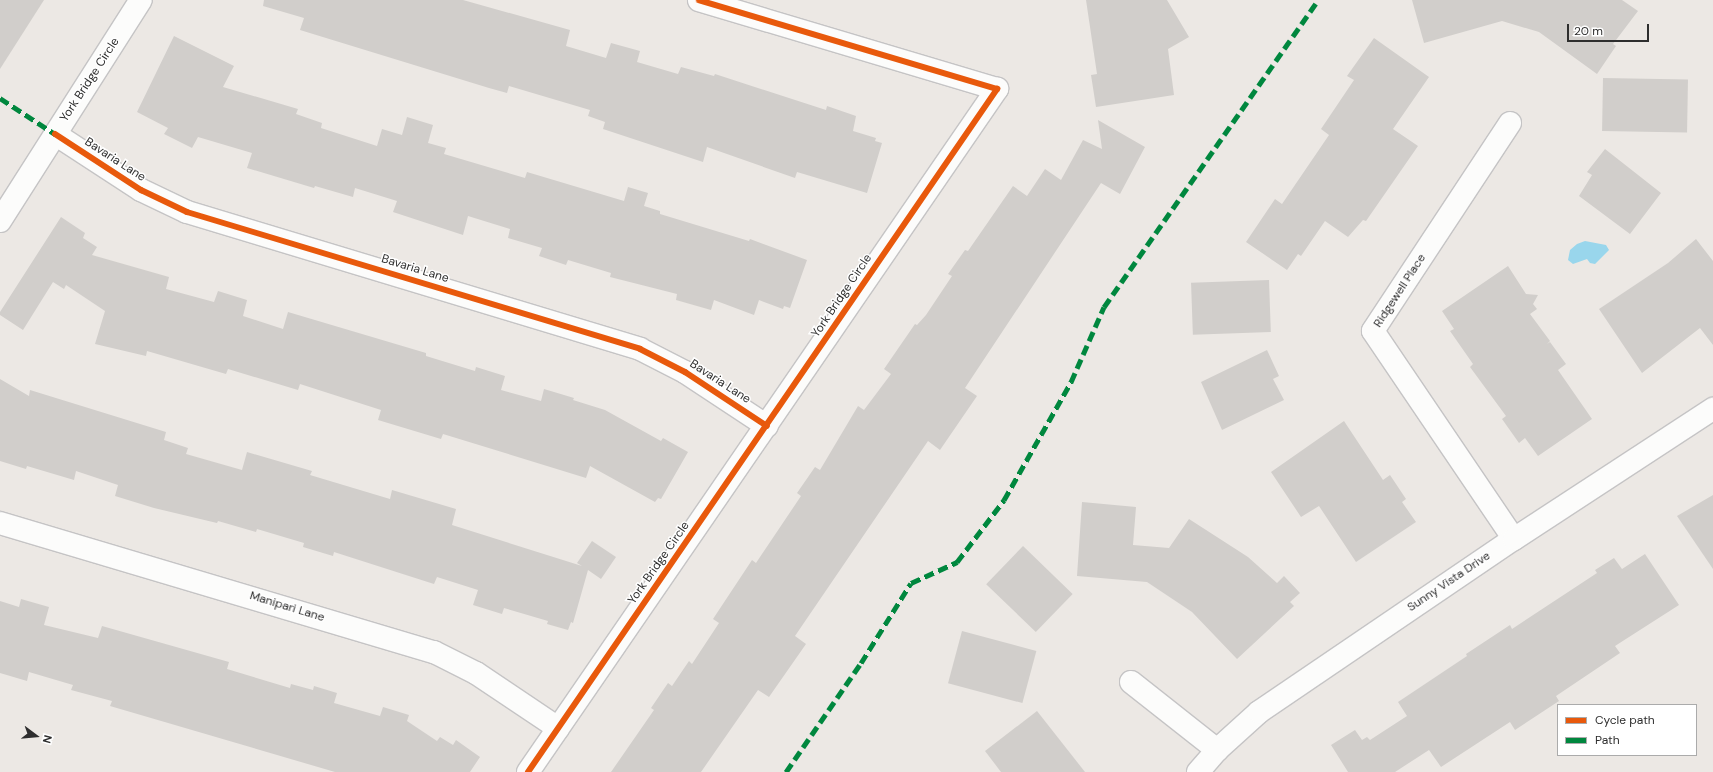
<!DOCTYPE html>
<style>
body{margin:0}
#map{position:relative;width:1713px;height:772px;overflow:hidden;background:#ece8e4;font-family:"DM Sans",sans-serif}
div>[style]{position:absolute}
.water>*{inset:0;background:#99d6ec}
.building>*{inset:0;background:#d1cecb;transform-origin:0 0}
.roads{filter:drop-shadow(1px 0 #c5c4c5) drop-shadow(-1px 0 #c5c4c5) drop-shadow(0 1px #c5c4c5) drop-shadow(0 -1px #c5c4c5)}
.street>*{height:22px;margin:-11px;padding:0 11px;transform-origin:11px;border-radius:11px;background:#fcfcfb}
.quiet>*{height:5px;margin-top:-2.5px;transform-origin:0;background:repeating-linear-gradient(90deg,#00873e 0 10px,transparent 0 15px)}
.cycleway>*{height:6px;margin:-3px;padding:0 3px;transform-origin:3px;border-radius:3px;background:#e8590c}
span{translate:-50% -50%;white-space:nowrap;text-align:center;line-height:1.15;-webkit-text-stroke:3px #fff;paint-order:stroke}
.street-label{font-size:12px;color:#2e2e2e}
.legend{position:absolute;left:1557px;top:704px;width:140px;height:52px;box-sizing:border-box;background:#fff;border:1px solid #ababab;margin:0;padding:5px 7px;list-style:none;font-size:12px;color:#2e2e2e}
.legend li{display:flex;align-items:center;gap:8px;height:20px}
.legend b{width:20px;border:1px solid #ababab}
.north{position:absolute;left:16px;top:716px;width:40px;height:40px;-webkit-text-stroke:3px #fff;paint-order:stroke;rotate:106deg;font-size:11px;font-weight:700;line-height:16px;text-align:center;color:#2e2e2e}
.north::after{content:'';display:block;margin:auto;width:14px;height:18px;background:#2e2e2e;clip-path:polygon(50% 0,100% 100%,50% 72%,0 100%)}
.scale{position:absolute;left:1567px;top:24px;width:82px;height:18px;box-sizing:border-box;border:2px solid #2e2e2e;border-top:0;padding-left:5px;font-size:12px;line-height:14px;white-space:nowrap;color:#2e2e2e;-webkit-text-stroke:3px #fff;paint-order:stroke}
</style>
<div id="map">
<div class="water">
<i style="clip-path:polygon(1585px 241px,1606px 245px,1609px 250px,1595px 264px,1590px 263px,1587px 259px,1573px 264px,1568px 260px,1570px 250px,1577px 244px)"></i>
</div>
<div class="building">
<i style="clip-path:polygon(0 0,44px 0,0 69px)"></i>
<i style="clip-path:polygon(264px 0,463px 0,570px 30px,566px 46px,606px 58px,611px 43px,640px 51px,637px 62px,678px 74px,681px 67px,714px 76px,715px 74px,826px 110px,827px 106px,856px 116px,853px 131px,876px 138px,875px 141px,882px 143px,867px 193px,797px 172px,795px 178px,707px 147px,703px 162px,603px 129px,605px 122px,588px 116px,590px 110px,509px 86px,507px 93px,489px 88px,300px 30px,304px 18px,263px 6px)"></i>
<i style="clip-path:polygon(1086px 0,1167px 0,1189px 37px,1168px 49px,1174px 95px,1096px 107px,1091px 75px,1097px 74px)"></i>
<i style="clip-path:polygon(1412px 0,1622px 0,1638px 11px,1613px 44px,1616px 46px,1597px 74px,1539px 32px,1502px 21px,1424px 43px)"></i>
<i style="clip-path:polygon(174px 36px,234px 66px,223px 87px,298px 109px,296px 114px,322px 123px,321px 128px,377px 146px,382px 129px,402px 135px,407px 117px,433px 125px,428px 143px,446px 148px,444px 154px,525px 178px,527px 172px,624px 201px,628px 187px,648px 193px,644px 206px,660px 211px,660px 214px,749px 241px,750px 239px,807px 260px,790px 308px,784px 306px,783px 309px,759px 300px,754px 315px,714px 300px,711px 310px,676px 300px,677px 294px,610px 277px,611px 273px,568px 260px,566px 265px,539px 256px,542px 248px,508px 238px,510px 229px,468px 216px,463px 235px,393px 212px,397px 201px,355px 188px,353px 197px,315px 186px,314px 188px,247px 168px,252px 153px,198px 137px,192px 148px,164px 134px,168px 128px,137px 112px)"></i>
<i style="clip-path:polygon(1374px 38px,1429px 77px,1393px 129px,1418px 146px,1366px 221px,1363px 220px,1348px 237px,1325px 221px,1301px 256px,1298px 254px,1287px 270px,1246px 242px,1275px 199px,1282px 204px,1329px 135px,1321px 129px,1354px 80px,1347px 76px)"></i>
<i style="left:1603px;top:78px;width:85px;height:53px;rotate:1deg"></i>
<i style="clip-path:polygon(1098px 120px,1145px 147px,1120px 194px,1101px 183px,965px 388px,977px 396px,940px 450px,928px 441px,795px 636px,806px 644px,769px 697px,758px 690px,701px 772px,611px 772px,654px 710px,651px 708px,668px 683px,672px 686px,689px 661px,692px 664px,719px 623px,713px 619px,752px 560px,756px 563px,801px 496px,797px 493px,815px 467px,820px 470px,858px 406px,864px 410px,891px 374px,884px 369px,915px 324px,917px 325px,926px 315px,952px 276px,948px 274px,965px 250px,968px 251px,1013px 186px,1027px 196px,1045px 169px,1061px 180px,1083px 140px,1102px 149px)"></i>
<i style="clip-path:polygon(1605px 149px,1661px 193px,1630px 234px,1579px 196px,1592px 175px,1587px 172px)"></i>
<i style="clip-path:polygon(61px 217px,85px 233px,83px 238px,97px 247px,92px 255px,169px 277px,166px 289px,214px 302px,218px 291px,247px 300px,243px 316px,283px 329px,288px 312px,426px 353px,426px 356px,475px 371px,476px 367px,505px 376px,501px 390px,541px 401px,544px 389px,574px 398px,573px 400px,605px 410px,661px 441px,663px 438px,688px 452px,661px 499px,658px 498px,655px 502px,590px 466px,586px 478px,443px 434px,441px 439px,378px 420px,381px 410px,300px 384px,298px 390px,228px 369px,226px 374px,147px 351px,146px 356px,95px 344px,105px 311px,66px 285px,64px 289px,53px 282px,23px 330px,0 315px,0 312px)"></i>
<i style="clip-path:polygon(1696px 239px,1713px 261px,1713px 345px,1700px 328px,1642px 373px,1599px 309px,1668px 263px)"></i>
<i style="clip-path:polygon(1508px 266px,1526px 294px,1538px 295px,1533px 304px,1537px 309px,1530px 314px,1550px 341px,1547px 344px,1550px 342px,1566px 364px,1558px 370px,1592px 419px,1538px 456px,1525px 438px,1519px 443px,1502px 419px,1506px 416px,1470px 367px,1473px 364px,1450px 331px,1454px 329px,1442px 311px)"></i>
<i style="left:1269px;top:280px;width:52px;height:78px;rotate:88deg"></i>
<i style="clip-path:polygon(1267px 350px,1279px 376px,1273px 379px,1284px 400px,1222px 430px,1201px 382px)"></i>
<i style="clip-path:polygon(0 379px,29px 396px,30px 390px,166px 432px,164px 440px,188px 448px,186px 454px,242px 470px,247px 452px,312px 471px,310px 475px,390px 499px,392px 490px,456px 509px,452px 525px,582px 566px,577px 563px,592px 541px,616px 557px,601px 579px,588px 570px,573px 623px,571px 622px,568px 630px,547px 624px,548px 621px,504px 608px,502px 614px,473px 605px,478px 590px,437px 577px,434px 584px,334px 552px,333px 556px,303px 547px,304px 543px,257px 529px,256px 532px,218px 521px,217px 523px,154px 508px,115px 496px,118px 485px,76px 471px,74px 480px,27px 466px,26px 469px,0 461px)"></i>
<i style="clip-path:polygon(1344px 421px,1383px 480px,1390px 475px,1406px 499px,1402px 502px,1416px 522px,1356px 562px,1319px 506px,1301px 517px,1271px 472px)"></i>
<i style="clip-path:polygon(1713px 495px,1713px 569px,1677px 516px)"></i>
<i style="clip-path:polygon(1082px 502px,1136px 507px,1133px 545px,1169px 548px,1189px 519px,1248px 557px,1277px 583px,1284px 576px,1300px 593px,1290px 602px,1294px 606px,1237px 659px,1192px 612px,1147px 582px,1077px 576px)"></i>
<i style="left:1023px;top:546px;width:69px;height:53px;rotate:44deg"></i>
<i style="clip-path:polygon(1645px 554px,1679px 605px,1615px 646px,1620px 653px,1556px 696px,1559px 701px,1515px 730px,1510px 722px,1441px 767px,1429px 750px,1395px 772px,1348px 772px,1331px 745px,1355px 730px,1362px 740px,1367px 737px,1370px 740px,1407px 716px,1398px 702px,1467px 656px,1466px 654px,1510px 625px,1512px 629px,1597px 573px,1595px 570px,1614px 558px,1622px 569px)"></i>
<i style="clip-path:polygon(21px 599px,49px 607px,44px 625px,98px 638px,102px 626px,229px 662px,227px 669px,290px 688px,291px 684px,313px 690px,314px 686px,337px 693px,334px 703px,380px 716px,383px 707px,409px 715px,407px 721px,437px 741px,440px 737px,453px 745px,456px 740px,480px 757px,470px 772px,335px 772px,110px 706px,112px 701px,71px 690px,73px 685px,29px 672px,27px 681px,0 673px,0 601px,19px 607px)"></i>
<i style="left:962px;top:631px;width:77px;height:54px;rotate:15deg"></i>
<i style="clip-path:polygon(1037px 711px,1085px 772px,1001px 772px,985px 751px)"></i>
</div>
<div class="roads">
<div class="street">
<i style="left:1510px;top:123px;width:249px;rotate:123.4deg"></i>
<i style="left:1373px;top:331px;width:251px;rotate:55.9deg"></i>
<i style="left:55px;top:134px;width:103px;rotate:33.1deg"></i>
<i style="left:141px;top:190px;width:51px;rotate:25.6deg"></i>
<i style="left:187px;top:212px;width:473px;rotate:16.8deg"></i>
<i style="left:640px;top:349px;width:51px;rotate:27.1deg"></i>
<i style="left:685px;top:372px;width:98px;rotate:33.4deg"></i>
<i style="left:0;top:221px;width:262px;rotate:-57.5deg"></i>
<i style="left:0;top:523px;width:453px;rotate:16.6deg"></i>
<i style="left:434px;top:652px;width:47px;rotate:26.6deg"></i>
<i style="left:476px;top:673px;width:99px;rotate:33.9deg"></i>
<i style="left:1131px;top:682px;width:110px;rotate:38.3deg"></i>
<i style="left:528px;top:772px;width:829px;rotate:-55.52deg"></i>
<i style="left:997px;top:89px;width:311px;rotate:-163.4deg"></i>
<i style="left:1198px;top:772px;width:29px;rotate:-49deg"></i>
<i style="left:1217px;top:750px;width:57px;rotate:-42.1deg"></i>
<i style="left:1259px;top:712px;width:308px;rotate:-34.2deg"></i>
<i style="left:1514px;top:539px;width:238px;rotate:-33.2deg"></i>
</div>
</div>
<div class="quiet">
<i style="left:0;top:98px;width:66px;rotate:33.2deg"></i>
<i style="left:786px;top:772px;width:132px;rotate:-55.5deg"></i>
<i style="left:861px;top:663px;width:94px;rotate:-58deg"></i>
<i style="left:911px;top:583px;width:51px;rotate:-24.5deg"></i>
<i style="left:957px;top:562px;width:78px;rotate:-52.8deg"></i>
<i style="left:1004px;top:500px;width:136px;rotate:-60.4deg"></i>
<i style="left:1071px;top:382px;width:82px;rotate:-66.3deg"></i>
<i style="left:1104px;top:307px;width:374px;rotate:-55.1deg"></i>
</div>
<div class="cycleway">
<i style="left:55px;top:134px;width:103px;rotate:33.1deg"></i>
<i style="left:141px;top:190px;width:51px;rotate:25.6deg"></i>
<i style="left:187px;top:212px;width:473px;rotate:16.8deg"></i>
<i style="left:640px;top:349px;width:51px;rotate:27.1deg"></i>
<i style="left:685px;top:372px;width:98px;rotate:33.4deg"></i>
<i style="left:528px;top:772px;width:829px;rotate:-55.52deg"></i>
<i style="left:997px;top:89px;width:311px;rotate:-163.4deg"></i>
</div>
<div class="street-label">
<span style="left:90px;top:80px;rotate:-57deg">York Bridge Circle</span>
<span style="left:115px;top:160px;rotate:33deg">Bavaria Lane</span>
<span style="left:415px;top:269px;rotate:17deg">Bavaria Lane</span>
<span style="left:1400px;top:291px;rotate:-57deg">Ridgewell Place</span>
<span style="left:842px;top:296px;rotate:-56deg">York Bridge Circle</span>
<span style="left:720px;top:382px;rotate:33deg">Bavaria Lane</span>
<span style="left:659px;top:563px;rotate:-55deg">York Bridge Circle</span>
<span style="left:1449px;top:582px;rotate:-34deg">Sunny Vista Drive</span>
<span style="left:287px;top:607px;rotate:17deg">Manipari Lane</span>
</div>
<ul class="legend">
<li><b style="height:5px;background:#e8590c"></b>Cycle path</li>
<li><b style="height:5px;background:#00873e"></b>Path</li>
</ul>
<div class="north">N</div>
<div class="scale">20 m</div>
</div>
